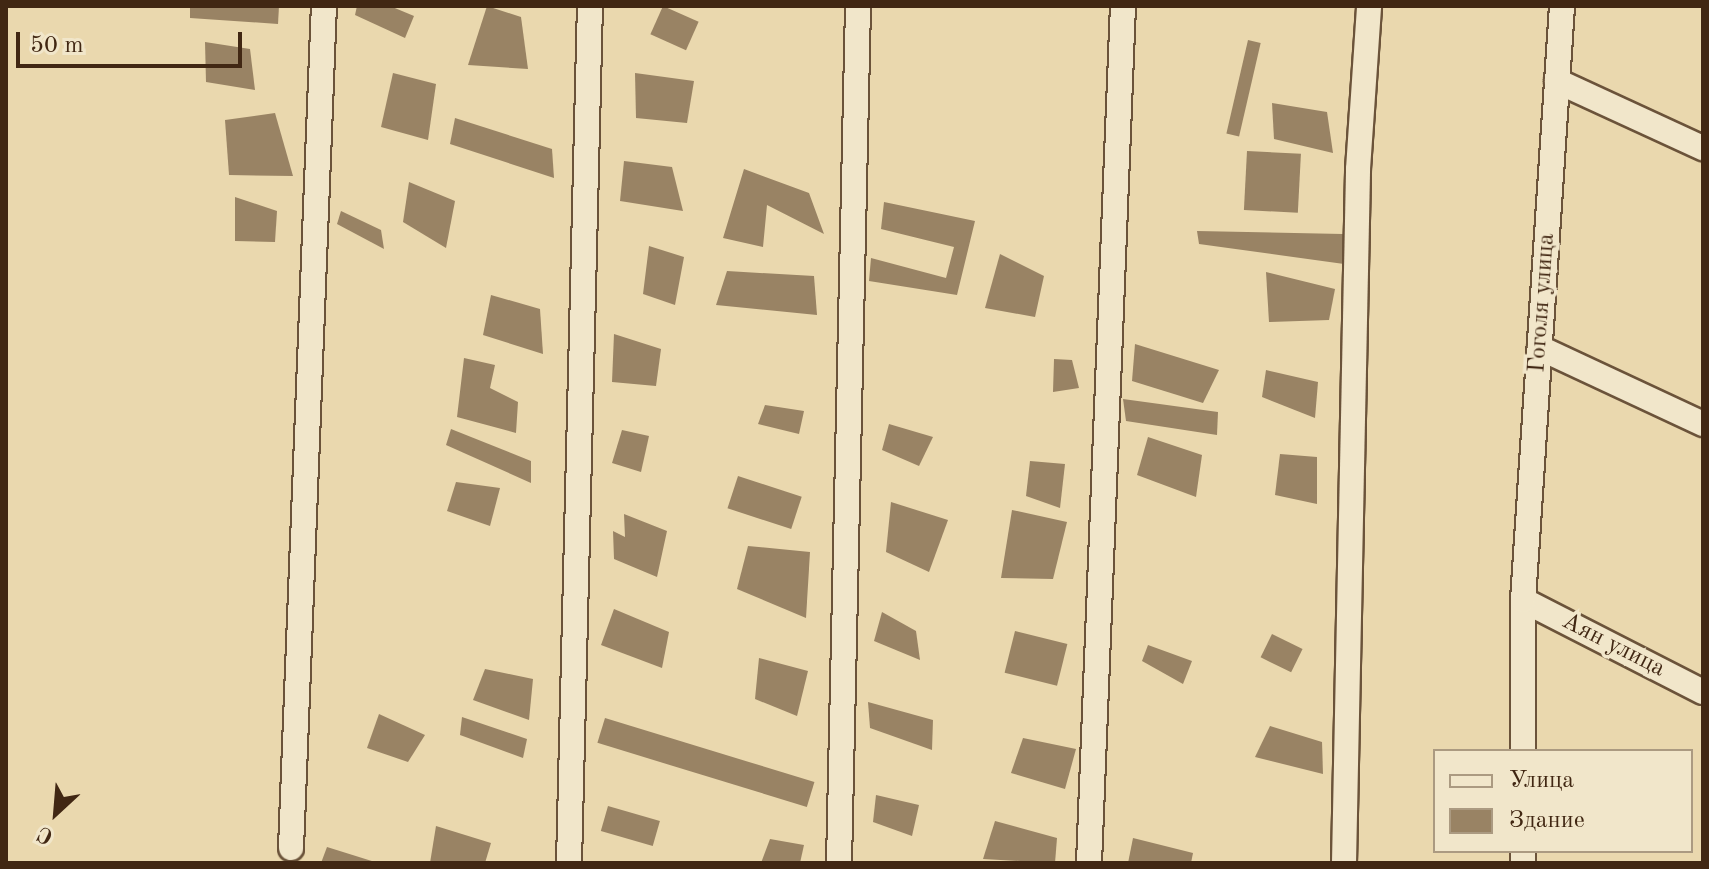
<!DOCTYPE html>
<meta charset="utf-8">
<style>
body{margin:0}
#map{position:relative;width:1709px;height:869px;overflow:hidden;background:#ead8ae;font-family:"Old Standard TT",serif}
div>[style]{position:absolute}
.building>*{inset:0;background:#998364;transform-origin:0 0}
.roads{filter:drop-shadow(2px 0 #6b533a) drop-shadow(-2px 0 #6b533a) drop-shadow(0 2px #6b533a) drop-shadow(0 -2px #6b533a)}
.minor>*{height:24px;margin:-12px;padding:0 12px;transform-origin:12px;border-radius:12px;background:#f1e6ca}
span{translate:-50% -50%;white-space:nowrap;text-align:center;line-height:1.15;-webkit-text-stroke:7px #f1e6ca;paint-order:stroke}
.street-label{font-size:24px;color:#412713}
.frame{position:absolute;inset:0;border:8px solid #412713;pointer-events:none}
.legend{position:absolute;left:1433px;top:749px;width:260px;height:104px;box-sizing:border-box;background:#f1e6ca;border:2px solid #ab9a81;margin:0;padding:10px 14px;list-style:none;font-size:24px;color:#412713}
.legend li{display:flex;align-items:center;gap:16px;height:40px}
.legend b{width:40px;border:2px solid #ab9a81}
.north{position:absolute;left:16px;top:773px;width:80px;height:80px;-webkit-text-stroke:6px #f1e6ca;paint-order:stroke;rotate:206deg;font-size:22px;font-weight:700;line-height:32px;text-align:center;color:#412713}
.north::after{content:'';display:block;margin:auto;width:28px;height:36px;background:#412713;clip-path:polygon(50% 0,100% 100%,50% 72%,0 100%)}
.scale{position:absolute;left:16px;top:32px;width:226px;height:36px;box-sizing:border-box;border:4px solid #412713;border-top:0;padding-left:10px;font-size:24px;line-height:28px;white-space:nowrap;color:#412713;-webkit-text-stroke:6px #f1e6ca;paint-order:stroke}
</style>
<div id="map">
<div class="building">
<i style="clip-path:polygon(190px 6px,279px 6px,278px 24px,190px 18px)"></i>
<i style="clip-path:polygon(357px 6px,390px 6px,414px 16px,405px 38px,355px 15px)"></i>
<i style="clip-path:polygon(487px 6px,521px 17px,528px 69px,468px 65px)"></i>
<i style="left:663px;top:6px;width:39px;height:31px;rotate:24deg"></i>
<i style="left:1248px;top:40px;width:13px;height:96px;rotate:13deg"></i>
<i style="clip-path:polygon(205px 42px,250px 49px,255px 90px,206px 82px)"></i>
<i style="clip-path:polygon(393px 73px,436px 84px,428px 140px,381px 127px)"></i>
<i style="clip-path:polygon(635px 73px,694px 81px,687px 123px,636px 118px)"></i>
<i style="clip-path:polygon(1272px 103px,1327px 112px,1333px 153px,1274px 139px)"></i>
<i style="clip-path:polygon(275px 113px,293px 176px,229px 175px,225px 120px)"></i>
<i style="clip-path:polygon(455px 118px,552px 149px,554px 178px,450px 144px)"></i>
<i style="left:1247px;top:151px;width:54px;height:59px;rotate:3deg"></i>
<i style="clip-path:polygon(624px 161px,672px 167px,683px 211px,620px 201px)"></i>
<i style="clip-path:polygon(744px 169px,809px 193px,824px 234px,767px 205px,763px 247px,723px 238px)"></i>
<i style="clip-path:polygon(409px 182px,455px 201px,446px 248px,403px 222px)"></i>
<i style="clip-path:polygon(235px 197px,277px 211px,275px 242px,235px 241px)"></i>
<i style="clip-path:polygon(884px 202px,975px 221px,957px 295px,869px 281px,871px 258px,946px 278px,954px 247px,881px 229px)"></i>
<i style="clip-path:polygon(341px 211px,381px 230px,384px 249px,337px 224px)"></i>
<i style="clip-path:polygon(1197px 231px,1343px 234px,1344px 264px,1199px 244px)"></i>
<i style="clip-path:polygon(649px 246px,684px 257px,675px 305px,643px 294px)"></i>
<i style="clip-path:polygon(1000px 254px,1044px 276px,1035px 317px,985px 308px)"></i>
<i style="clip-path:polygon(727px 271px,814px 276px,817px 315px,716px 305px)"></i>
<i style="clip-path:polygon(1266px 272px,1335px 289px,1329px 320px,1269px 322px)"></i>
<i style="clip-path:polygon(491px 295px,540px 309px,543px 354px,483px 335px)"></i>
<i style="clip-path:polygon(614px 334px,661px 349px,656px 386px,612px 382px)"></i>
<i style="clip-path:polygon(1135px 344px,1219px 370px,1203px 403px,1132px 381px)"></i>
<i style="clip-path:polygon(464px 358px,495px 365px,490px 388px,518px 402px,516px 433px,457px 417px)"></i>
<i style="clip-path:polygon(1054px 359px,1072px 360px,1079px 388px,1053px 392px)"></i>
<i style="clip-path:polygon(1266px 370px,1318px 382px,1315px 418px,1262px 397px)"></i>
<i style="clip-path:polygon(1123px 399px,1218px 412px,1217px 435px,1126px 421px)"></i>
<i style="clip-path:polygon(765px 405px,804px 411px,799px 434px,758px 424px)"></i>
<i style="clip-path:polygon(889px 424px,933px 437px,919px 466px,882px 450px)"></i>
<i style="clip-path:polygon(451px 429px,531px 461px,531px 483px,446px 445px)"></i>
<i style="clip-path:polygon(622px 430px,649px 436px,641px 472px,612px 463px)"></i>
<i style="clip-path:polygon(1148px 437px,1202px 455px,1196px 497px,1137px 475px)"></i>
<i style="clip-path:polygon(1280px 454px,1317px 457px,1317px 504px,1275px 495px)"></i>
<i style="clip-path:polygon(1030px 461px,1065px 464px,1060px 508px,1026px 496px)"></i>
<i style="left:738px;top:476px;width:67px;height:34px;rotate:18deg"></i>
<i style="clip-path:polygon(456px 482px,500px 488px,490px 526px,447px 511px)"></i>
<i style="clip-path:polygon(891px 502px,948px 520px,929px 572px,886px 552px)"></i>
<i style="clip-path:polygon(1012px 510px,1067px 522px,1053px 579px,1001px 578px)"></i>
<i style="clip-path:polygon(624px 514px,667px 531px,657px 577px,614px 559px,613px 531px,625px 537px)"></i>
<i style="clip-path:polygon(748px 546px,810px 552px,806px 618px,737px 589px)"></i>
<i style="clip-path:polygon(614px 609px,669px 632px,662px 668px,601px 645px)"></i>
<i style="clip-path:polygon(882px 612px,916px 631px,920px 660px,874px 641px)"></i>
<i style="left:1015px;top:631px;width:54px;height:43px;rotate:14deg"></i>
<i style="left:1272px;top:634px;width:34px;height:26px;rotate:26deg"></i>
<i style="clip-path:polygon(1148px 645px,1192px 661px,1183px 684px,1142px 661px)"></i>
<i style="clip-path:polygon(759px 658px,808px 671px,797px 716px,755px 699px)"></i>
<i style="clip-path:polygon(485px 669px,533px 679px,529px 720px,473px 700px)"></i>
<i style="clip-path:polygon(868px 702px,933px 720px,932px 750px,870px 728px)"></i>
<i style="clip-path:polygon(379px 714px,425px 735px,408px 762px,367px 748px)"></i>
<i style="clip-path:polygon(462px 717px,527px 739px,523px 758px,460px 735px)"></i>
<i style="left:605px;top:718px;width:219px;height:26px;rotate:17deg"></i>
<i style="clip-path:polygon(1270px 726px,1322px 742px,1323px 774px,1255px 757px)"></i>
<i style="clip-path:polygon(1023px 738px,1076px 749px,1065px 789px,1011px 773px)"></i>
<i style="clip-path:polygon(876px 795px,919px 805px,912px 836px,873px 822px)"></i>
<i style="left:608px;top:806px;width:54px;height:26px;rotate:16deg"></i>
<i style="clip-path:polygon(995px 821px,1057px 838px,1055px 863px,983px 859px)"></i>
<i style="clip-path:polygon(436px 826px,491px 843px,485px 863px,430px 863px)"></i>
<i style="clip-path:polygon(1133px 838px,1193px 853px,1191px 863px,1128px 863px)"></i>
<i style="clip-path:polygon(770px 839px,804px 845px,800px 863px,761px 863px)"></i>
<i style="clip-path:polygon(327px 847px,375px 862px,375px 863px,321px 863px)"></i>
</div>
<div class="roads">
<div class="minor">
<i style="left:1557px;top:81px;width:161px;rotate:24.7deg"></i>
<i style="left:1540px;top:348px;width:180px;rotate:25deg"></i>
<i style="left:1523px;top:600px;width:202px;rotate:27.1deg"></i>
<i style="left:1523px;top:751px;width:151px;rotate:-90deg"></i>
<i style="left:1523px;top:600px;width:595px;rotate:-86.24deg"></i>
<i style="left:291px;top:848px;width:843px;rotate:-87.76deg"></i>
<i style="left:569px;top:863px;width:857px;rotate:-88.6deg"></i>
<i style="left:839px;top:863px;width:857px;rotate:-88.73deg"></i>
<i style="left:1089px;top:863px;width:858px;rotate:-87.73deg"></i>
<i style="left:1344px;top:863px;width:694px;rotate:-88.84deg"></i>
<i style="left:1358px;top:169px;width:163px;rotate:-86.1deg"></i>
<i style="left:1523px;top:863px;width:12px;rotate:-90deg"></i>
</div>
</div>
<div class="street-label">
<span style="left:1543px;top:303px;rotate:-86deg">Гоголя улица</span>
<span style="left:1613px;top:646px;rotate:27deg">Аян улица</span>
</div>
<div class="frame"></div>
<ul class="legend">
<li><b style="height:10px;background:#f1e6ca"></b>Улица</li>
<li><b style="height:22px;background:#998364"></b>Здание</li>
</ul>
<div class="north">С</div>
<div class="scale">50 m</div>
</div>
